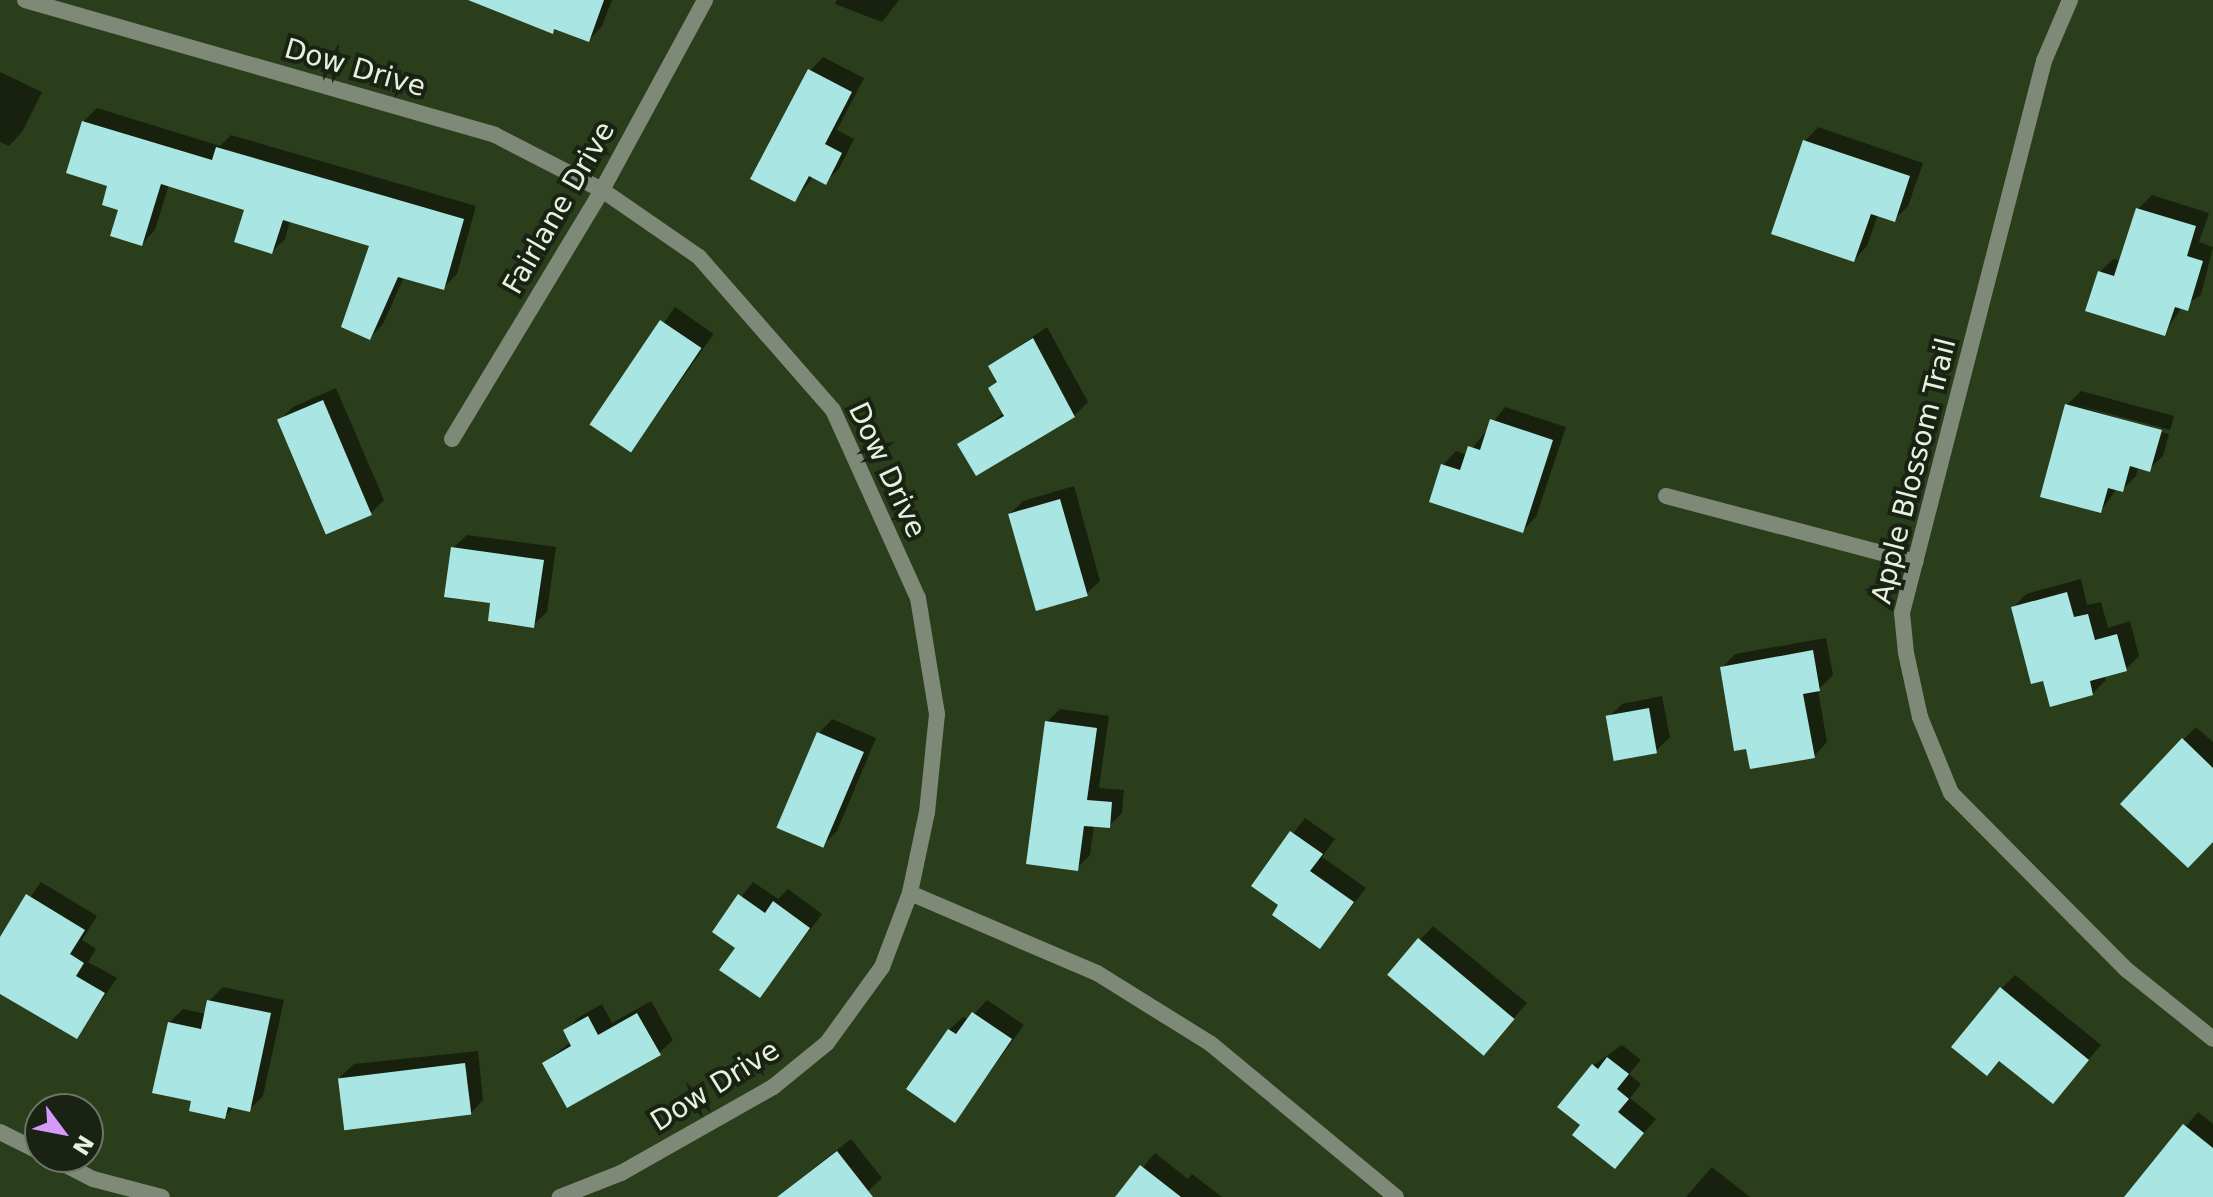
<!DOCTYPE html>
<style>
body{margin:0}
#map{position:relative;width:2213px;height:1197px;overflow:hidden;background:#2b3e1b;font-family:"DejaVu Sans",sans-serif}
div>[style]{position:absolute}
.shadow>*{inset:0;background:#0007;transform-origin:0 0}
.building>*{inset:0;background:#a9e6e3;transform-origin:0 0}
.street>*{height:16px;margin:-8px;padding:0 8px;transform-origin:8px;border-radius:8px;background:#7f8978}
span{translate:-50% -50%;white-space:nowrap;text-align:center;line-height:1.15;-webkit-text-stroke:8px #192213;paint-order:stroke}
.street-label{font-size:28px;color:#e6f2dd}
.north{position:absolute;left:24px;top:1093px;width:80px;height:80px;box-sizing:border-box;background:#192213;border:2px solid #6b7564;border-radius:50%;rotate:122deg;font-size:22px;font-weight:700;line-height:32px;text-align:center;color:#e6f2dd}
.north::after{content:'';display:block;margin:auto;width:28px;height:36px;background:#d69bfa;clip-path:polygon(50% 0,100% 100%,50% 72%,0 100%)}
</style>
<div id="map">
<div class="shadow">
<i style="clip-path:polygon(505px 0,612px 0,602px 26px,589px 40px,500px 13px)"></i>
<i style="clip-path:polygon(837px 0,899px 0,882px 22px,835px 4px)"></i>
<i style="clip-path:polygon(823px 57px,864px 78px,837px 130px,854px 139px,839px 169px,825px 182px,814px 176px,795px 200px,810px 71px)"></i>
<i style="clip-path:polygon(0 72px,42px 92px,22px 132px,9px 146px,0 142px)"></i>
<i style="clip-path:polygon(97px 108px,220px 146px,231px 135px,476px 206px,457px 274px,443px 288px,404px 277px,383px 324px,370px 338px,372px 245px,290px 220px,285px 239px,272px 252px,246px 208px,169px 184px,155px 230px,142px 244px,121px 209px,83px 122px)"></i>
<i style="clip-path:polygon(1818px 127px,1923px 163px,1908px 206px,1894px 220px,1878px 214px,1867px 246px,1854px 260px,1805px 141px)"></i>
<i style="clip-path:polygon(2152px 195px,2209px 213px,2199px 242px,2213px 247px,2201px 295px,2182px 307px,2164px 334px,2100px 272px,2113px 259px,2121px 261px,2138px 209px)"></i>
<i style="left:675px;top:307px;width:47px;height:143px;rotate:35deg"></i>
<i style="clip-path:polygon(1047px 327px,1088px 402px,1074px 416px,959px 445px,1004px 413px,990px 389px,998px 380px,990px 366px)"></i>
<i style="clip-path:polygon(336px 388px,384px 500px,371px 513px,280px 420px,293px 407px)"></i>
<i style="clip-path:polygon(2081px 391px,2174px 416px,2170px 430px,2073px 404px,2169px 434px,2163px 456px,2149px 469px,2138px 467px,2136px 476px,2122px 490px,2117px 488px,2101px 511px,2067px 405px)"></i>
<i style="clip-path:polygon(1505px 407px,1566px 427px,1536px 517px,1522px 531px,1443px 465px,1456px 451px,1467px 455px)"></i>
<i style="clip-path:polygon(1074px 486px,1100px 581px,1086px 594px,1010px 514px,1023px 501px)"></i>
<i style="clip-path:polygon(467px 535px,556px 547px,547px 612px,533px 625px,492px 602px,453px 548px)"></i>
<i style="clip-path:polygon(2081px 579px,2087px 605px,2101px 602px,2108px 628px,2130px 621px,2139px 656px,2126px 669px,2104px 675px,2106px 680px,2092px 694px,2044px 678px,2013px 608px,2026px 594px)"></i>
<i style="clip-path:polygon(1826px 638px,1833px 675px,1818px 690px,1827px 742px,1814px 756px,1722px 668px,1735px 654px)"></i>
<i style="clip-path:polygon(1662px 696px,1670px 737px,1656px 751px,1608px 718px,1622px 704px)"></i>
<i style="clip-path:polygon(1060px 709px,1109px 716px,1099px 788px,1124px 790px,1122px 813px,1109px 826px,1094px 825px,1090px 855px,1077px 868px,1047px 722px)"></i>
<i style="clip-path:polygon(832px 719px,876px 738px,837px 831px,823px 845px,819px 733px)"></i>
<i style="clip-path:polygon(2196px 727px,2213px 742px,2213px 840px,2183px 740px)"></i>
<i style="clip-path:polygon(1305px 818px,1335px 839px,1322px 857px,1366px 888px,1320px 947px,1281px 905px,1253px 885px)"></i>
<i style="clip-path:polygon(41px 882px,97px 916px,82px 940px,96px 949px,88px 962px,117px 978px,77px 1037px,0 992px,0 941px)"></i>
<i style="clip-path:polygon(753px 882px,778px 899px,788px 889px,822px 914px,760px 996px,738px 948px,714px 931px)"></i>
<i style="clip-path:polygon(1433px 926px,1527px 1003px,1484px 1052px,1420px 940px)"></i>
<i style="clip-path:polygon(2015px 975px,2101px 1045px,2053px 1101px,2001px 1060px,1987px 1073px,2001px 989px)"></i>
<i style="clip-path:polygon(223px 987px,284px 1000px,263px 1096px,249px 1110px,234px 1107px,224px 1117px,193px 1099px,169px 1023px,183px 1009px,206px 1014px,209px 1001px)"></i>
<i style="clip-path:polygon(987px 1000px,1024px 1025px,955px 1120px,949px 1030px,963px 1017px,969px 1020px)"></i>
<i style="clip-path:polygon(651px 1001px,673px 1040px,659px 1053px,544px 1063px,571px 1042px,565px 1031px,579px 1017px,602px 1004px,612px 1023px)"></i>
<i style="clip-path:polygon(1622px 1045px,1641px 1060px,1629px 1074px,1641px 1084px,1630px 1098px,1656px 1119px,1615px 1166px,1583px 1125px,1560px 1107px,1594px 1065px)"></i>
<i style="clip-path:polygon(478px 1051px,483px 1100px,470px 1114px,340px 1077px,354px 1064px)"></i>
<i style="clip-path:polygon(2198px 1112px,2213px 1124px,2213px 1197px,2127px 1197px)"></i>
<i style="clip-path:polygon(851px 1139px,882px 1178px,862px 1197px,777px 1197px)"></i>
<i style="clip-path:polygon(1155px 1153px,1188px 1179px,1192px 1174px,1222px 1197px,1118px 1197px)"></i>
<i style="clip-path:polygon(1712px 1167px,1750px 1197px,1686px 1197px)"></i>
</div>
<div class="building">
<i style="clip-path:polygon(468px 0,604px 0,589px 42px,554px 29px,553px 34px)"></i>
<i style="clip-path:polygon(808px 69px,852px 92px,825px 144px,842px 153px,826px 185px,809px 176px,795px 202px,750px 179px)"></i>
<i style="clip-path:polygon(82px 121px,212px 160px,216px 147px,464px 219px,444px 290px,398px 277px,370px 340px,341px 327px,369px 246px,283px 220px,272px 254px,234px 242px,244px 210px,161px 184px,142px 246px,110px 236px,118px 210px,102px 205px,107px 186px,66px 173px)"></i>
<i style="clip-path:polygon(1803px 140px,1910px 176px,1895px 222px,1871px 214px,1854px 262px,1771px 234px)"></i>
<i style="clip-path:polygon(2136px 208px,2196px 226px,2187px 256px,2203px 261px,2188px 311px,2175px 307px,2165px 336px,2085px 311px,2098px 271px,2114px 276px)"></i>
<i style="left:660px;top:320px;width:50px;height:126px;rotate:34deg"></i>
<i style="clip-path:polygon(1033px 338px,1075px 417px,976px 476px,957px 444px,1004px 416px,988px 388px,997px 382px,988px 366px)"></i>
<i style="left:323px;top:400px;width:125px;height:50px;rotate:67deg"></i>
<i style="clip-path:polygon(2065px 404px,2162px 430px,2150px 472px,2130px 466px,2123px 492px,2108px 488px,2101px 513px,2040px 497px)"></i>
<i style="clip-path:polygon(1490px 419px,1553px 440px,1523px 533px,1429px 502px,1441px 464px,1460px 470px,1468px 446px,1480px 450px)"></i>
<i style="left:1060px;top:499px;width:101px;height:54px;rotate:74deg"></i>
<i style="clip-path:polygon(451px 547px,544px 560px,534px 628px,488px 621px,490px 603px,444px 597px)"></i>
<i style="clip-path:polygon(2067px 592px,2074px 617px,2088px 614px,2095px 640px,2117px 634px,2127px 671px,2090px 681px,2093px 695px,2050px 707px,2043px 681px,2031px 684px,2011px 607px)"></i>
<i style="clip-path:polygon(1813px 650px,1820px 691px,1803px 694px,1815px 758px,1750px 769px,1746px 749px,1734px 751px,1720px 667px)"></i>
<i style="left:1649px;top:708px;width:46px;height:44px;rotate:80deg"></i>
<i style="clip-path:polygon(1045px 721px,1097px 728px,1087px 800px,1112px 802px,1110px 828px,1084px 826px,1078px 871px,1026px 864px)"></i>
<i style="left:817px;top:732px;width:51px;height:104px;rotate:23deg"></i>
<i style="clip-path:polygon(2182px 738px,2213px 768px,2213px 842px,2188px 868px,2120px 804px)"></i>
<i style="clip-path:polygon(1290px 831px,1323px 854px,1310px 871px,1354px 902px,1320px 949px,1272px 915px,1278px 905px,1251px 886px)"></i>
<i style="clip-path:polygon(26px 894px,85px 930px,70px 954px,84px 963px,76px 976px,105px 993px,77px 1039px,0 994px,0 937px)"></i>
<i style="clip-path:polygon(738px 894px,765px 913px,773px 901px,810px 928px,760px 998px,719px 970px,735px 948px,712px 932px)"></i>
<i style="left:1418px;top:938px;width:126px;height:48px;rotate:40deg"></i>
<i style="clip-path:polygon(2000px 987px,2089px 1060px,2053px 1104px,1999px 1061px,1987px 1076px,1951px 1047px)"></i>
<i style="clip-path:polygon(207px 1000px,271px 1013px,250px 1112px,228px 1107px,225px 1119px,189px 1111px,191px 1101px,152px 1093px,168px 1022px,201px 1029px)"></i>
<i style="clip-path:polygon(972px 1012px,1012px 1039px,955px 1123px,906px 1089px,948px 1029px,956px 1034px)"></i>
<i style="clip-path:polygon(637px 1013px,661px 1055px,567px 1108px,542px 1063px,571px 1046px,563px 1030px,588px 1016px,598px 1035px)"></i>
<i style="clip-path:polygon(1607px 1057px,1629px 1074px,1617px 1089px,1629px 1099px,1618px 1112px,1644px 1133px,1615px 1169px,1572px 1135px,1580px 1125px,1557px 1107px,1592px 1064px,1598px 1069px)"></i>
<i style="left:465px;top:1063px;width:52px;height:128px;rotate:83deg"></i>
<i style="clip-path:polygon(2183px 1124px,2213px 1148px,2213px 1197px,2124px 1197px)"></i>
<i style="clip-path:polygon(837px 1151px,873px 1197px,777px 1197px)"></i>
<i style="clip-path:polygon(1140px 1165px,1181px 1197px,1115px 1197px)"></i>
</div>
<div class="street">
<i style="left:25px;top:0;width:489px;rotate:16deg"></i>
<i style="left:495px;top:135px;width:120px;rotate:27.2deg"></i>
<i style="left:602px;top:190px;width:118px;rotate:34.6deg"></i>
<i style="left:699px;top:257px;width:203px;rotate:48.8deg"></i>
<i style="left:833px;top:410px;width:206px;rotate:65.7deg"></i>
<i style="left:918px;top:598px;width:118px;rotate:80.7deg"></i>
<i style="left:937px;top:714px;width:99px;rotate:95.8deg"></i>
<i style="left:927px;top:812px;width:83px;rotate:101.9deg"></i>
<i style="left:910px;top:893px;width:79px;rotate:110.7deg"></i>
<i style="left:882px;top:967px;width:94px;rotate:125.9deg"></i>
<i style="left:827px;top:1043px;width:70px;rotate:140.8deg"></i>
<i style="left:773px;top:1087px;width:175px;rotate:150.5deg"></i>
<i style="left:621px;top:1173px;width:66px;rotate:158.5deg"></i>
<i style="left:2070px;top:0;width:66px;rotate:113.1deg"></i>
<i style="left:2044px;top:61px;width:570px;rotate:104.43deg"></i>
<i style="left:1902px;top:613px;width:40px;rotate:84.3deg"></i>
<i style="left:1906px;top:653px;width:66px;rotate:77.7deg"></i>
<i style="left:1920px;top:717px;width:82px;rotate:67.8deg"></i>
<i style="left:1951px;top:793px;width:250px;rotate:45.2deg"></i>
<i style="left:2127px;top:970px;width:110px;rotate:38.7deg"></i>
<i style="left:452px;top:439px;width:291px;rotate:-58.9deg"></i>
<i style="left:602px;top:190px;width:216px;rotate:-61.5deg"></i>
<i style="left:1666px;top:496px;width:258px;rotate:14.8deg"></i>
<i style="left:910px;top:893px;width:203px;rotate:23.2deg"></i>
<i style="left:1097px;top:973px;width:134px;rotate:31.9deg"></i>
<i style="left:1211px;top:1044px;width:240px;rotate:39.6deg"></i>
<i style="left:0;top:1132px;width:45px;rotate:26.6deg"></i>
<i style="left:50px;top:1157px;width:48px;rotate:27.1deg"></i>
<i style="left:93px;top:1179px;width:71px;rotate:14.6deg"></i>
</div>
<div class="street-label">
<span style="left:355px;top:68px;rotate:16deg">Dow Drive</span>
<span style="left:559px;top:208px;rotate:-60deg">Fairlane Drive</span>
<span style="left:887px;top:470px;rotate:65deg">Dow Drive</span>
<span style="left:1914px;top:471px;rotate:-76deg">Apple Blossom Trail</span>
<span style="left:715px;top:1086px;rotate:-32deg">Dow Drive</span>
</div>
<div class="north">N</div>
</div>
